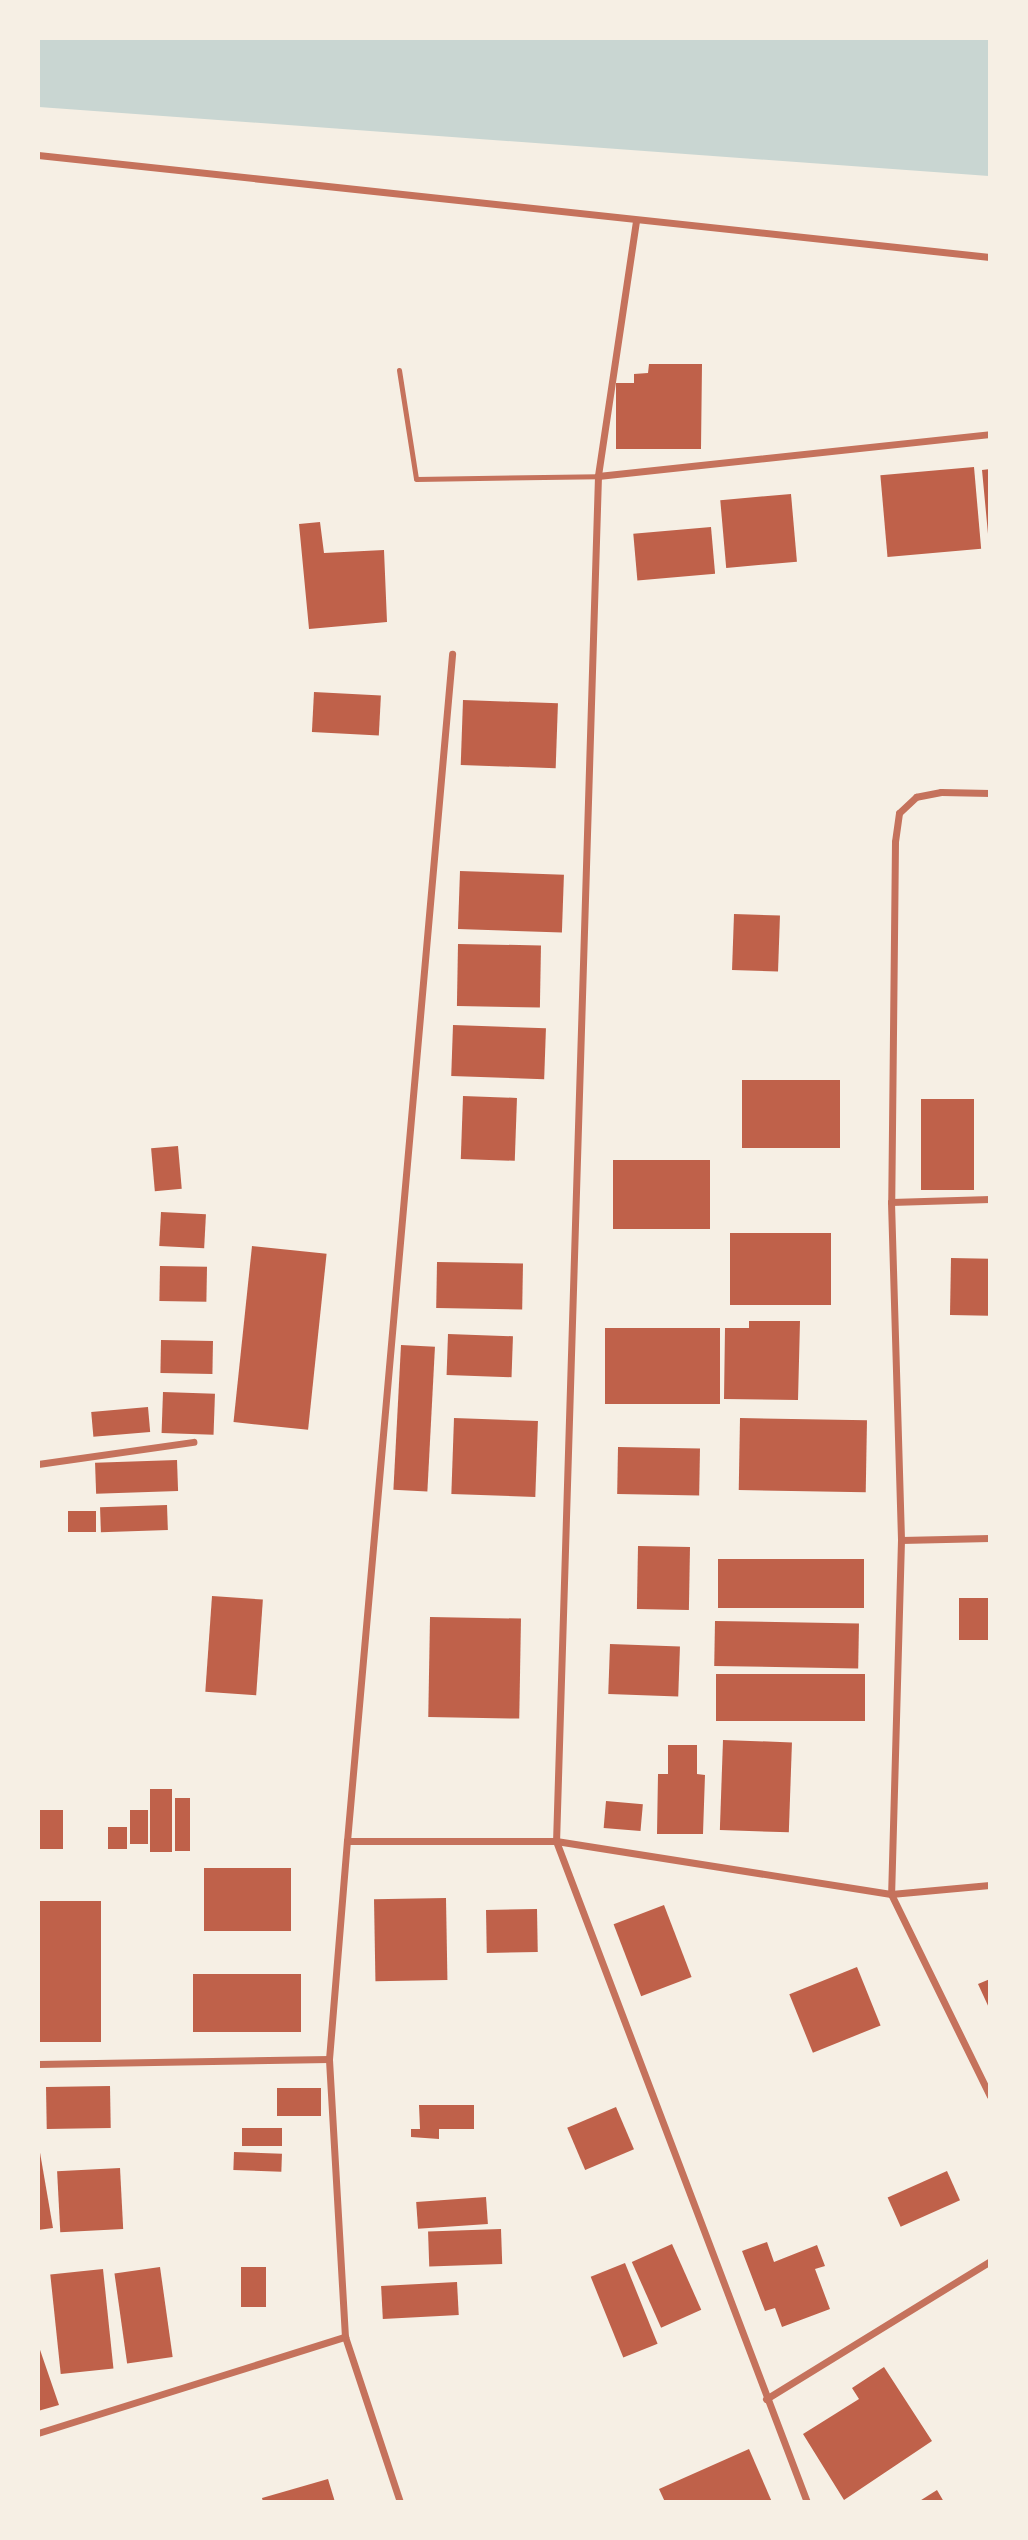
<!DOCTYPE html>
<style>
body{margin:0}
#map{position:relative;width:1028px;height:2540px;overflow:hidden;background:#f6efe4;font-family:"Fira Sans",sans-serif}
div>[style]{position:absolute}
.water>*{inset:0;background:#c9d6d2}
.building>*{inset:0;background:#bf614a;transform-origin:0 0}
.service>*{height:5px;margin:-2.5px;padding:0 2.5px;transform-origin:2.5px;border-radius:2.5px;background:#c5725c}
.minor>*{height:7px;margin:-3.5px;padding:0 3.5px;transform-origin:3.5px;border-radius:3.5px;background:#c5725c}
span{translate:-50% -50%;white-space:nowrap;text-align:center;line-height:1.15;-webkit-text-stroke:5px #f6efe4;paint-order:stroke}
.frame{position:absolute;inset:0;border:40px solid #f6efe4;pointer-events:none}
</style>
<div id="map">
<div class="water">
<i style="clip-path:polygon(38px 39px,989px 39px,989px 176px,39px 107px)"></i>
</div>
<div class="building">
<i style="clip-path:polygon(649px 364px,702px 364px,701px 449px,616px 449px,616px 383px,634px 383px,634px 374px,648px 373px)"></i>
<i style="left:974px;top:467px;width:82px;height:94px;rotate:85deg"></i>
<i style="clip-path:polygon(990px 469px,990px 533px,988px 534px,982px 470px)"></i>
<i style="left:791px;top:494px;width:68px;height:71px;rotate:85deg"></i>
<i style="clip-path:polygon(320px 522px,324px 553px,384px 550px,387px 622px,309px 629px,299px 524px)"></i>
<i style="left:711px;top:527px;width:47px;height:78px;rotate:85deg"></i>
<i style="left:314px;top:692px;width:67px;height:40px;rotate:3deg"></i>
<i style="left:463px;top:700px;width:95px;height:65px;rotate:2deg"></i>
<i style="left:460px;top:871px;width:104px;height:58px;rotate:2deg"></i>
<i style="left:734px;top:914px;width:46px;height:56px;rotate:2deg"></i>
<i style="left:458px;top:944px;width:83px;height:62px;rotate:1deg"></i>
<i style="left:453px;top:1025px;width:93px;height:51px;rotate:2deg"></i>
<i style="left:742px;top:1080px;width:98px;height:68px"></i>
<i style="left:463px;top:1096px;width:54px;height:63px;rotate:2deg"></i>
<i style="left:921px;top:1099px;width:53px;height:91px"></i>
<i style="left:178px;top:1146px;width:43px;height:27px;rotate:85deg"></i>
<i style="left:613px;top:1160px;width:97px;height:69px"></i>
<i style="left:161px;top:1212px;width:45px;height:34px;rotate:3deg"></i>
<i style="left:730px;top:1233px;width:101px;height:72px"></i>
<i style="left:252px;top:1246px;width:75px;height:177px;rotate:6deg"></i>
<i style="left:951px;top:1258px;width:39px;height:57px;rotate:1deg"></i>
<i style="left:437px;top:1262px;width:86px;height:46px;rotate:1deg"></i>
<i style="left:160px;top:1266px;width:47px;height:35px;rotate:1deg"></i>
<i style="clip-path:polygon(749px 1321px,800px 1321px,798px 1400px,724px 1399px,725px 1328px,749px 1328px)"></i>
<i style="left:605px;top:1328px;width:115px;height:76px"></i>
<i style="left:448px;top:1334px;width:65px;height:41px;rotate:2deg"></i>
<i style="left:161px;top:1340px;width:52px;height:33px;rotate:1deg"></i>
<i style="left:401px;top:1345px;width:34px;height:145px;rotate:3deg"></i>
<i style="left:163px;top:1392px;width:52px;height:41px;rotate:2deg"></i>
<i style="left:148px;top:1407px;width:25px;height:57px;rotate:85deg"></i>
<i style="left:454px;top:1418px;width:84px;height:76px;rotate:2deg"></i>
<i style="left:740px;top:1418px;width:127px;height:72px;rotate:1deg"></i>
<i style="left:618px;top:1447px;width:82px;height:47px;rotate:1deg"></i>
<i style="left:177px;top:1460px;width:31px;height:82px;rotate:88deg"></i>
<i style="left:167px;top:1505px;width:25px;height:67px;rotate:88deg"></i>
<i style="left:96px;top:1511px;width:21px;height:28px;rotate:90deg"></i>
<i style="left:638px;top:1546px;width:52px;height:63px;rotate:1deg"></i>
<i style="left:718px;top:1559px;width:146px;height:49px"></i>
<i style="left:212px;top:1596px;width:51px;height:96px;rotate:4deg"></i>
<i style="left:959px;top:1598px;width:31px;height:42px"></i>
<i style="left:430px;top:1617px;width:91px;height:100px;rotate:1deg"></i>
<i style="left:715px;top:1621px;width:144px;height:45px;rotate:1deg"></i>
<i style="left:610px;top:1644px;width:70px;height:50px;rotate:2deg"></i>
<i style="left:716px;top:1674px;width:149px;height:47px"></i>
<i style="left:723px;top:1740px;width:69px;height:90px;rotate:2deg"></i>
<i style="clip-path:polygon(668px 1745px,697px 1745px,697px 1774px,705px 1775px,703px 1834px,657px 1834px,658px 1774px,668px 1774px)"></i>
<i style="left:150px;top:1789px;width:22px;height:63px"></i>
<i style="left:175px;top:1798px;width:15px;height:53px"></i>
<i style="left:606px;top:1801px;width:37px;height:27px;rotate:5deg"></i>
<i style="left:38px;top:1810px;width:25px;height:39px"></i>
<i style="left:130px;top:1810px;width:18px;height:34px"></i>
<i style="left:108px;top:1827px;width:19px;height:22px"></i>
<i style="left:204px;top:1868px;width:87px;height:63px"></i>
<i style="left:446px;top:1898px;width:82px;height:72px;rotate:89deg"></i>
<i style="left:38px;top:1901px;width:63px;height:141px"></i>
<i style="left:664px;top:1905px;width:77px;height:54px;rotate:69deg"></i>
<i style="left:537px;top:1909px;width:43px;height:51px;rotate:89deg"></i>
<i style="left:857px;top:1967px;width:63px;height:73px;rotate:68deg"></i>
<i style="left:193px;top:1974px;width:108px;height:58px"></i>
<i style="clip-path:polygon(990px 1979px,990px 2010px,978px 1984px)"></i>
<i style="left:110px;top:2086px;width:42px;height:64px;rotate:89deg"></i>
<i style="left:277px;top:2088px;width:44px;height:28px"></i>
<i style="clip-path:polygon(419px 2105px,474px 2105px,474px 2129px,439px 2129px,439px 2139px,411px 2137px,411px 2129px,420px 2129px)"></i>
<i style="left:616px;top:2107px;width:46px;height:53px;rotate:67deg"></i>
<i style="left:282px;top:2128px;width:18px;height:40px;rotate:90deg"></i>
<i style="clip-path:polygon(38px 2141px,53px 2228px,38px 2230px)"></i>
<i style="left:234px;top:2152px;width:48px;height:18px;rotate:2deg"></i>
<i style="left:120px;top:2168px;width:61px;height:63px;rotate:87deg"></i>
<i style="left:947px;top:2171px;width:32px;height:65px;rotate:66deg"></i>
<i style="left:486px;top:2197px;width:27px;height:70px;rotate:86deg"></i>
<i style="left:501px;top:2229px;width:35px;height:73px;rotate:88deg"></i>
<i style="clip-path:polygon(767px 2242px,774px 2262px,817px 2245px,825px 2266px,815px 2269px,830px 2309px,782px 2327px,775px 2308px,765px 2311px,742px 2251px)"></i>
<i style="left:672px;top:2244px;width:72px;height:44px;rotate:66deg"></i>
<i style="left:625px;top:2263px;width:87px;height:37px;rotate:68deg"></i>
<i style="left:160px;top:2267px;width:91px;height:46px;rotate:82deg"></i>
<i style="left:241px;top:2267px;width:25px;height:40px"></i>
<i style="left:103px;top:2269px;width:100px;height:53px;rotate:84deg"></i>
<i style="left:457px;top:2282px;width:33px;height:76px;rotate:87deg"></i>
<i style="clip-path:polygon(38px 2344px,59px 2405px,38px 2411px)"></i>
<i style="clip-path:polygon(884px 2367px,932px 2441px,844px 2500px,803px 2434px,859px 2399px,852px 2388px)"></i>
<i style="clip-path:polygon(749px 2449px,772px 2502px,665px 2502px,659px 2489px)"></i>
<i style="clip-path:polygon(328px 2479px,335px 2502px,263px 2502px,262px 2498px)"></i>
<i style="clip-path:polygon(937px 2490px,944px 2502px,918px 2502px)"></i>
</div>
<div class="service">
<i style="left:399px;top:370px;width:110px;rotate:81.1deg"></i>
<i style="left:416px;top:479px;width:182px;rotate:-0.9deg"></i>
</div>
<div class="minor">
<i style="left:38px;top:155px;width:957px;rotate:6.12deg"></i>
<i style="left:636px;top:221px;width:258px;rotate:98.5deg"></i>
<i style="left:598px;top:476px;width:1366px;rotate:91.76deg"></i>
<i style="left:556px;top:1841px;width:707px;rotate:69.21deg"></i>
<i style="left:598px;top:476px;width:394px;rotate:-6.1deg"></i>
<i style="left:990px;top:793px;width:49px;rotate:-178.8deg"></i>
<i style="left:941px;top:792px;width:25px;rotate:169deg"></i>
<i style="left:916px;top:797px;width:23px;rotate:137deg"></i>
<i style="left:899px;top:813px;width:29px;rotate:98deg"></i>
<i style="left:895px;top:842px;width:360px;rotate:90.6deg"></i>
<i style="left:891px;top:1202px;width:99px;rotate:-1.7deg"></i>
<i style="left:891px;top:1202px;width:338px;rotate:88.3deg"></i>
<i style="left:901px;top:1540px;width:354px;rotate:91.6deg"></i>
<i style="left:891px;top:1894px;width:225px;rotate:63.9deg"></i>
<i style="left:38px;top:1464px;width:157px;rotate:-8.1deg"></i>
<i style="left:901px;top:1540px;width:89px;rotate:-1.3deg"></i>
<i style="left:347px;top:1841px;width:1192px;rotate:-84.94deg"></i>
<i style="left:38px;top:2064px;width:291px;rotate:-1deg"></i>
<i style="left:766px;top:2399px;width:263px;rotate:-31.6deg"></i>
<i style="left:38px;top:2433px;width:322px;rotate:-17.4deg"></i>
<i style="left:400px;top:2502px;width:174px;rotate:-108.4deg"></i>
<i style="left:345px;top:2337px;width:278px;rotate:-93.3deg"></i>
<i style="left:329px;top:2059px;width:219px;rotate:-85.3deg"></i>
<i style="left:347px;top:1841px;width:209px"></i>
<i style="left:556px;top:1841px;width:339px;rotate:9deg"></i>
<i style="left:891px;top:1894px;width:99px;rotate:-5.2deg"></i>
</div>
<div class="frame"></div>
</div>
